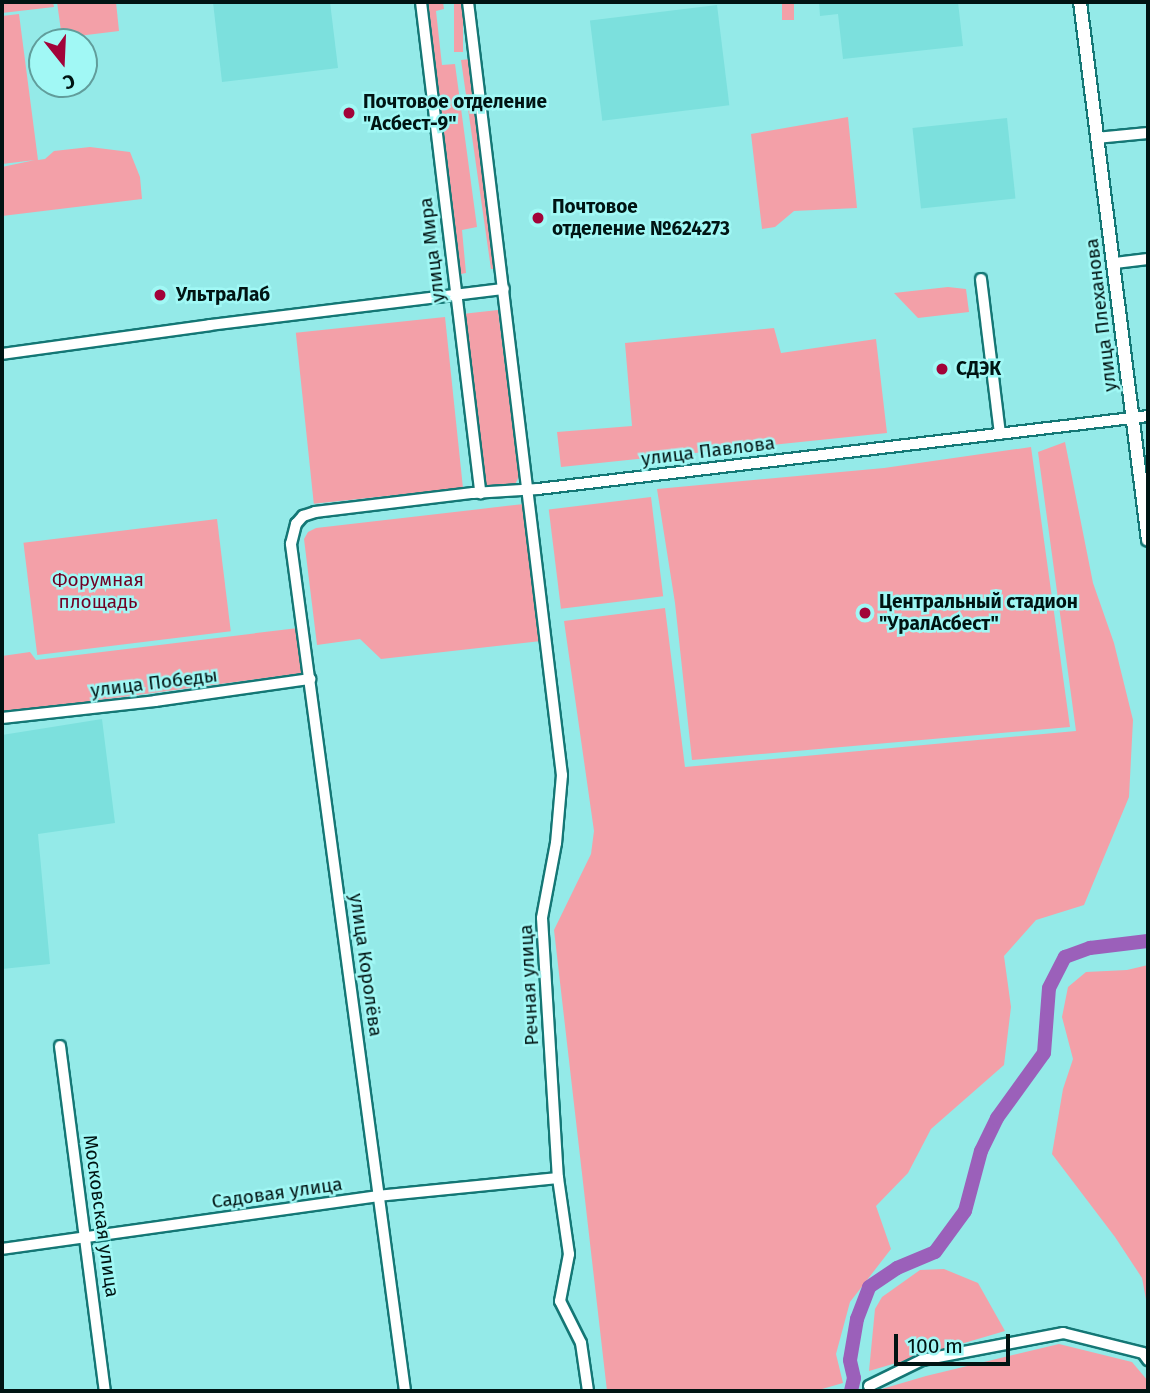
<!DOCTYPE html>
<meta charset="utf-8">
<style>
body{margin:0}
#map{position:relative;width:1150px;height:1393px;overflow:hidden;background:#94eae8;font-family:"Fira Sans",sans-serif}
div>[style]{position:absolute}
.built>*{inset:0;background:#7ce0dd;transform-origin:0 0}
.green>*{inset:0;background:#f3a0a8;transform-origin:0 0}
.river>*{height:14px;margin:-7px;padding:0 7px;transform-origin:7px;border-radius:7px;background:#9b60ba}
.roads{filter:drop-shadow(2px 0 #147775) drop-shadow(-2px 0 #147775) drop-shadow(0 2px #147775) drop-shadow(0 -2px #147775)}
.minor>*{height:10px;margin:-5px;padding:0 5px;transform-origin:5px;border-radius:5px;background:#fff}
.major>*{height:12px;margin:-6px;padding:0 6px;transform-origin:6px;border-radius:6px;background:#fff}
.dots>*{width:19px;height:19px;translate:-50% -50%;box-sizing:border-box;border:4px solid #a1f8f5;border-radius:50%}
span{translate:-50% -50%;white-space:nowrap;text-align:center;line-height:1.15;-webkit-text-stroke:5px #a1f8f5;paint-order:stroke}
.poi-label{font-size:19px;color:#001413;font-weight:700}
.left{translate:0 -50%;text-align:left}
.street-label{font-size:19px;color:#001413}
.park-label{font-size:19px;color:#710024}
.frame{position:absolute;inset:0;border:4px solid #001413;pointer-events:none}
.north{position:absolute;left:28px;top:28px;width:70px;height:70px;box-sizing:border-box;background:#a1f8f5;border:2px solid #619d9b;border-radius:50%;rotate:162deg;font-size:19px;font-weight:700;line-height:28px;text-align:center;color:#001413}
.north::after{content:'';display:block;margin:auto;width:24px;height:32px;background:#a20339;clip-path:polygon(50% 0,100% 100%,50% 72%,0 100%)}
.scale{position:absolute;left:894px;top:1334px;width:116px;height:32px;box-sizing:border-box;border:4px solid #001413;border-top:0;padding-left:9px;font-size:21px;line-height:24px;white-space:nowrap;color:#001413;-webkit-text-stroke:5px #a1f8f5;paint-order:stroke}
</style>
<div id="map">
<div class="built">
<i style="clip-path:polygon(213px 2px,330px 2px,338px 68px,222px 82px)"></i>
<i style="clip-path:polygon(819px 2px,958px 2px,963px 46px,843px 59px,838px 14px,820px 16px)"></i>
<i style="left:717px;top:5px;width:101px;height:128px;rotate:83deg"></i>
<i style="left:1007px;top:118px;width:81px;height:95px;rotate:84deg"></i>
<i style="clip-path:polygon(102px 719px,115px 823px,38px 834px,50px 964px,2px 969px,2px 735px)"></i>
</div>
<div class="green">
<i style="clip-path:polygon(2px 2px,53px 2px,54px 7px,2px 13px)"></i>
<i style="clip-path:polygon(57px 2px,116px 2px,119px 31px,62px 38px)"></i>
<i style="clip-path:polygon(428px 2px,443px 2px,444px 9px,436px 11px,442px 65px,455px 64px,477px 227px,462px 230px,466px 273px,461px 274px)"></i>
<i style="left:454px;top:2px;width:9px;height:50px"></i>
<i style="left:782px;top:2px;width:12px;height:18px"></i>
<i style="clip-path:polygon(19px 14px,38px 160px,45px 159px,54px 151px,90px 147px,130px 152px,140px 177px,142px 199px,2px 216px,2px 167px,35px 160px,2px 164px,2px 16px)"></i>
<i style="clip-path:polygon(470px 59px,498px 269px,491px 269px,461px 60px)"></i>
<i style="clip-path:polygon(848px 117px,857px 208px,794px 211px,775px 227px,762px 229px,751px 134px)"></i>
<i style="clip-path:polygon(948px 287px,966px 289px,969px 312px,918px 318px,894px 293px)"></i>
<i style="clip-path:polygon(498px 310px,519px 476px,514px 487px,491px 490px,483px 480px,462px 314px)"></i>
<i style="left:445px;top:317px;width:172px;height:150px;rotate:84deg"></i>
<i style="clip-path:polygon(774px 328px,781px 353px,876px 339px,887px 433px,561px 467px,557px 432px,632px 426px,625px 343px)"></i>
<i style="clip-path:polygon(1065px 442px,1093px 583px,1114px 643px,1133px 720px,1129px 797px,1084px 905px,1036px 920px,1004px 956px,1011px 1007px,1004px 1065px,931px 1129px,908px 1173px,876px 1206px,891px 1249px,850px 1302px,836px 1354px,843px 1383px,815px 1391px,607px 1391px,554px 930px,591px 854px,594px 831px,564px 621px,665px 608px,685px 767px,1076px 731px,1038px 452px)"></i>
<i style="clip-path:polygon(1031px 447px,1070px 727px,692px 760px,675px 603px,657px 489px,884px 468px)"></i>
<i style="left:651px;top:497px;width:100px;height:103px;rotate:83deg"></i>
<i style="clip-path:polygon(524px 504px,541px 641px,381px 659px,360px 639px,317px 645px,304px 539px,308px 532px,316px 528px)"></i>
<i style="left:217px;top:519px;width:113px;height:195px;rotate:83deg"></i>
<i style="clip-path:polygon(298px 628px,303px 673px,2px 713px,2px 656px,30px 652px,36px 660px)"></i>
<i style="clip-path:polygon(1148px 965px,1148px 1310px,1142px 1278px,1115px 1237px,1052px 1154px,1063px 1089px,1073px 1059px,1062px 1017px,1068px 987px,1086px 972px,1127px 970px)"></i>
<i style="clip-path:polygon(944px 1269px,978px 1283px,1005px 1331px,869px 1371px,875px 1309px,882px 1297px,920px 1270px)"></i>
<i style="clip-path:polygon(1059px 1344px,1132px 1362px,1148px 1381px,1148px 1391px,875px 1391px,926px 1376px)"></i>
</div>
<div class="river">
<i style="left:851px;top:1391px;width:13px;rotate:-77deg"></i>
<i style="left:854px;top:1378px;width:18px;rotate:-103deg"></i>
<i style="left:850px;top:1360px;width:42px;rotate:-80.3deg"></i>
<i style="left:857px;top:1319px;width:34px;rotate:-69deg"></i>
<i style="left:869px;top:1287px;width:34px;rotate:-34deg"></i>
<i style="left:897px;top:1268px;width:41px;rotate:-22.8deg"></i>
<i style="left:935px;top:1252px;width:51px;rotate:-53.8deg"></i>
<i style="left:965px;top:1211px;width:62px;rotate:-75.1deg"></i>
<i style="left:981px;top:1151px;width:37px;rotate:-64deg"></i>
<i style="left:997px;top:1118px;width:80px;rotate:-54.1deg"></i>
<i style="left:1044px;top:1053px;width:65px;rotate:-85.6deg"></i>
<i style="left:1049px;top:988px;width:35px;rotate:-63deg"></i>
<i style="left:1065px;top:957px;width:27px;rotate:-20deg"></i>
<i style="left:1090px;top:948px;width:58px;rotate:-6.9deg"></i>
</div>
<div class="roads">
<div class="minor">
<i style="left:421px;top:2px;width:495px;rotate:83.1deg"></i>
<i style="left:468px;top:2px;width:779px;rotate:83.07deg"></i>
<i style="left:562px;top:775px;width:68px;rotate:95deg"></i>
<i style="left:556px;top:843px;width:76px;rotate:100.6deg"></i>
<i style="left:542px;top:918px;width:260px;rotate:86.5deg"></i>
<i style="left:558px;top:1178px;width:77px;rotate:81.8deg"></i>
<i style="left:569px;top:1254px;width:48px;rotate:100.8deg"></i>
<i style="left:560px;top:1301px;width:47px;rotate:63.4deg"></i>
<i style="left:581px;top:1343px;width:49px;rotate:81.7deg"></i>
<i style="left:1096px;top:138px;width:52px;rotate:-5.5deg"></i>
<i style="left:1115px;top:263px;width:33px;rotate:-7deg"></i>
<i style="left:981px;top:279px;width:156px;rotate:83deg"></i>
<i style="left:2px;top:354px;width:210px;rotate:-7.9deg"></i>
<i style="left:210px;top:325px;width:296px;rotate:-7deg"></i>
<i style="left:2px;top:718px;width:154px;rotate:-6.3deg"></i>
<i style="left:155px;top:701px;width:157px;rotate:-8.1deg"></i>
<i style="left:60px;top:1046px;width:348px;rotate:82.6deg"></i>
<i style="left:2px;top:1249px;width:379px;rotate:-8deg"></i>
<i style="left:377px;top:1196px;width:182px;rotate:-5.7deg"></i>
<i style="left:869px;top:1386px;width:59px;rotate:-26.1deg"></i>
<i style="left:922px;top:1360px;width:144px;rotate:-10.8deg"></i>
<i style="left:1063px;top:1333px;width:82px;rotate:14deg"></i>
<i style="left:1143px;top:1353px;width:9px;rotate:54deg"></i>
<i style="left:405px;top:1391px;width:855px;rotate:-97.67deg"></i>
<i style="left:291px;top:544px;width:21px;rotate:-76deg"></i>
<i style="left:296px;top:524px;width:11px;rotate:-49deg"></i>
<i style="left:303px;top:516px;width:13px;rotate:-18deg"></i>
<i style="left:315px;top:512px;width:159px;rotate:-6.9deg"></i>
<i style="left:473px;top:493px;width:65px;rotate:-3.5deg"></i>
<i style="left:538px;top:489px;width:614px;rotate:-6.82deg"></i>
</div>
<div class="major">
<i style="left:1080px;top:2px;width:542px;rotate:82.8deg"></i>
</div>
</div>
<div class="dots">
<i style="left:349px;top:113px;background:#a20339"></i>
<i style="left:538px;top:218px;background:#a20339"></i>
<i style="left:160px;top:295px;background:#a20339"></i>
<i style="left:942px;top:369px;background:#a20339"></i>
<i style="left:865px;top:613px;background:#a20339"></i>
</div>
<div class="poi-label">
<span class="left" style="left:363px;top:113px">Почтовое отделение<br>"Асбест-9"</span>
<span class="left" style="left:552px;top:218px">Почтовое<br>отделение №624273</span>
<span class="left" style="left:176px;top:295px">УльтраЛаб</span>
<span class="left" style="left:956px;top:369px">СДЭК</span>
<span class="left" style="left:879px;top:613px">Центральный стадион<br>"УралАсбест"</span>
</div>
<div class="street-label">
<span style="left:432px;top:250px;rotate:-97deg">улица Мира</span>
<span style="left:1101px;top:315px;rotate:-97deg">улица Плеханова</span>
<span style="left:708px;top:451px;rotate:-7deg">улица Павлова</span>
<span style="left:154px;top:683px;rotate:-7deg">улица Победы</span>
<span style="left:366px;top:965px;rotate:82deg">улица Королёва</span>
<span style="left:529px;top:985px;rotate:-93deg">Речная улица</span>
<span style="left:277px;top:1193px;rotate:-8deg">Садовая улица</span>
<span style="left:101px;top:1216px;rotate:82deg">Московская улица</span>
</div>
<div class="park-label">
<span style="left:98px;top:591px">Форумная<br>площадь</span>
</div>
<div class="frame"></div>
<div class="north">С</div>
<div class="scale">100 m</div>
</div>
